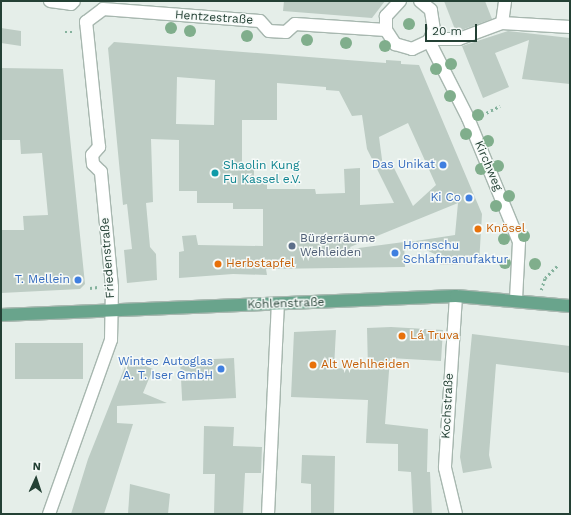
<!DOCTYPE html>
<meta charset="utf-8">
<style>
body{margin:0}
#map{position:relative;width:571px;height:515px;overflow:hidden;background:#e5eee9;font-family:"Work Sans",sans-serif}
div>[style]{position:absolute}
.building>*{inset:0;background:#bdccc4;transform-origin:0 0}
.path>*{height:2.5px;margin-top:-1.25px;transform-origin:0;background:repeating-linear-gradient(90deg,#85b29d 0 2px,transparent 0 5px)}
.roads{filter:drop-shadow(1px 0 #a7b7af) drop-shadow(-1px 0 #a7b7af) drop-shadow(0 1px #a7b7af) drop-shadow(0 -1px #a7b7af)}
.minor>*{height:12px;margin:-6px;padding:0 6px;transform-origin:6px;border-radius:6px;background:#fff}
.major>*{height:12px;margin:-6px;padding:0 6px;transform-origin:6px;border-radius:6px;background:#69a48c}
.trees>*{width:12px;height:12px;margin:-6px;border-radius:50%;background:#80ae8c}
.dots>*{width:11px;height:11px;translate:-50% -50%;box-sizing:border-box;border:2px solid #f6faf8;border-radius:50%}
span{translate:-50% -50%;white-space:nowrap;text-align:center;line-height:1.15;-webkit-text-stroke:3px #f6faf8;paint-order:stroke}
.street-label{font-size:12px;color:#244135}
.shop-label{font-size:12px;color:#366cbe}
.right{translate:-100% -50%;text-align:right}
.left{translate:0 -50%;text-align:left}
.culture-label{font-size:12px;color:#0d838f}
.food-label{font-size:12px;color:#c56008}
.service-label{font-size:12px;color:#4e5e75}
.frame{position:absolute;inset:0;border:2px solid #244135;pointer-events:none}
.north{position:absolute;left:16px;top:459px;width:40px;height:40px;-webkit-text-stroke:3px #f6faf8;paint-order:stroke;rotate:3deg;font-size:11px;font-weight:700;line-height:16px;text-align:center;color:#244135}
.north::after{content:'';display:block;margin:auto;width:14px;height:18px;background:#244135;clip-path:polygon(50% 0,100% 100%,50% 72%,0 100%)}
.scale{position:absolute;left:425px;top:24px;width:52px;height:18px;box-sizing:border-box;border:2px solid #244135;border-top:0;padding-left:5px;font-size:12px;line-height:14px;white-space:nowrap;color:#244135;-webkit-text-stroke:3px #f6faf8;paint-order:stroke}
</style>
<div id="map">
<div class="building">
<i style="clip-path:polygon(284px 1px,385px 1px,372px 18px,283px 11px)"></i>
<i style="clip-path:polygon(444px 1px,485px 1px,492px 19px,456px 32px)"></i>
<i style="clip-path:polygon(1px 28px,21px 31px,21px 46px,1px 43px)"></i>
<i style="clip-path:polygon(508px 31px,570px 38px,570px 84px,522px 79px,529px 40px,495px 53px,509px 87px,483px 98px,462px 46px)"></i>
<i style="clip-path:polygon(evenodd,114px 42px,386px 63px,386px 60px,401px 61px,401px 64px,419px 65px,482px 214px,479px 264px,440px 265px,439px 256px,409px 242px,455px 235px,458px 203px,350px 247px,351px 249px,404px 242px,405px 267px,266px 269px,267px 275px,233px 274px,179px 278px,179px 252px,184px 251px,182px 236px,196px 235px,198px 245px,263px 246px,263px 209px,233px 209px,233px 203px,197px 203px,197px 191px,179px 191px,179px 140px,151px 139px,153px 202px,146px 203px,150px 247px,156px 254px,157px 280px,127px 283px,124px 250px,132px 249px,127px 204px,123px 205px,108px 48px,114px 42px,177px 77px,215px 80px,214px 125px,176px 124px,177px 77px,114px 42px,277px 83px,326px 87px,326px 90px,339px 91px,352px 116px,362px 115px,367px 149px,394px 203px,360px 205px,360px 168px,344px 169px,345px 193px,316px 194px,315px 189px,267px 189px,267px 181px,254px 181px,254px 166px,242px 166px,242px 120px,277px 120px,277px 83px,114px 42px,408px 123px,436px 185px,413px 206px,393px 166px,383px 167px,379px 137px,408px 123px)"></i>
<i style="clip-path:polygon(1px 68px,63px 69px,85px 284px,80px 289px,1px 293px,1px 230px,24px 230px,23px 216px,48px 215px,42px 153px,21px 154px,20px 140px,1px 140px)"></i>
<i style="clip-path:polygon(391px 327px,443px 330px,441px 361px,390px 358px,385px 424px,428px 429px,427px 472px,430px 472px,432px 514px,413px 514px,411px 472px,398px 471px,398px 444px,366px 443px,368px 400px,291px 397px,294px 332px,336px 330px,334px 368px,368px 370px,367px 328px)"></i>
<i style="clip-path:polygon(472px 334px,570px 346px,570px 373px,496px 364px,489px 455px,492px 468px,463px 473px,460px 457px)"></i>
<i style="left:83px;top:343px;width:36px;height:68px;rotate:90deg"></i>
<i style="left:234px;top:358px;width:40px;height:54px;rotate:87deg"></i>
<i style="clip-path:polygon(128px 359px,153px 369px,143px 393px,167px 403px,117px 406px,117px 423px,133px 424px,104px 514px,71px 514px,88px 459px)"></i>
<i style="clip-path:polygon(204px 426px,234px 427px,233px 446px,262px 447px,261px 473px,245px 473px,243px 514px,214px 514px,215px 474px,203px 474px)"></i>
<i style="clip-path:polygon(302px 455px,335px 456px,334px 514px,311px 514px,311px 484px,301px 483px)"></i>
<i style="clip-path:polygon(130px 484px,170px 494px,168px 514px,128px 514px)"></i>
</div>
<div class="path">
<i style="left:65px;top:32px;width:8px"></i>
<i style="left:482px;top:115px;width:20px;rotate:-27deg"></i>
<i style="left:90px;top:288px;width:8px;rotate:-7deg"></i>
<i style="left:541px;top:290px;width:13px;rotate:-72deg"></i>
<i style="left:545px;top:278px;width:20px;rotate:-45deg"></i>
</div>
<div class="roads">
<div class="minor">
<i style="left:50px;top:1px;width:21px;rotate:8deg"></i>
<i style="left:71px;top:4px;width:4px;rotate:-45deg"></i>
<i style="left:400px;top:1px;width:21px;rotate:133deg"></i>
<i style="left:386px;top:16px;width:14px;rotate:90deg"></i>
<i style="left:386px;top:30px;width:17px;rotate:57deg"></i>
<i style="left:395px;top:44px;width:18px;rotate:16deg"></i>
<i style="left:412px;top:49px;width:19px;rotate:-25deg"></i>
<i style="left:429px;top:41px;width:12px;rotate:-66deg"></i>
<i style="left:434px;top:30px;width:20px;rotate:-99deg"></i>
<i style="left:431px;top:10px;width:14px;rotate:-141deg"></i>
<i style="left:502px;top:23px;width:22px;rotate:-82deg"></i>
<i style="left:430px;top:39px;width:29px"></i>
<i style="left:459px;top:39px;width:46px;rotate:-20.4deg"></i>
<i style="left:502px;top:23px;width:68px;rotate:3.4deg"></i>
<i style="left:429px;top:41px;width:86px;rotate:63.1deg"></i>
<i style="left:468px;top:118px;width:134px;rotate:67.6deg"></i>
<i style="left:519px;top:242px;width:57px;rotate:93deg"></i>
<i style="left:456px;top:296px;width:172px;rotate:93.7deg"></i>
<i style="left:445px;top:468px;width:47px;rotate:76.6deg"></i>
<i style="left:49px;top:514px;width:185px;rotate:-70.4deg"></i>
<i style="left:111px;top:340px;width:53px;rotate:-88.9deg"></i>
<i style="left:112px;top:287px;width:116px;rotate:-95.5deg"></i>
<i style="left:101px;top:172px;width:11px;rotate:-135deg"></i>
<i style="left:93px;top:164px;width:9px;rotate:-96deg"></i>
<i style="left:92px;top:155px;width:11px;rotate:-49deg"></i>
<i style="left:99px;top:147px;width:126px;rotate:-95.9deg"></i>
<i style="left:86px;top:22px;width:21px;rotate:-37deg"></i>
<i style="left:103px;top:9px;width:157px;rotate:4.4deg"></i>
<i style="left:260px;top:21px;width:13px;rotate:48deg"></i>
<i style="left:269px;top:31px;width:17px;rotate:3deg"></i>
<i style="left:286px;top:32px;width:12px;rotate:-42deg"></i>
<i style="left:295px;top:24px;width:91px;rotate:3.8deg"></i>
<i style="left:268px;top:514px;width:210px;rotate:-87.3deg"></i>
</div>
<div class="major">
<i style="left:1px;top:315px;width:455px;rotate:-2.4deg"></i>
<i style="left:456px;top:296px;width:114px;rotate:5deg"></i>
</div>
</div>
<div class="trees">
<i style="left:409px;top:24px"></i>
<i style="left:171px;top:28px"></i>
<i style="left:190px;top:31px"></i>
<i style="left:247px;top:36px"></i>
<i style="left:307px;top:40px"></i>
<i style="left:346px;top:43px"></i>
<i style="left:385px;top:46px"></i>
<i style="left:451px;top:64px"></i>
<i style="left:436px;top:69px"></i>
<i style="left:450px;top:96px"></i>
<i style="left:478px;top:115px"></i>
<i style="left:466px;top:134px"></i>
<i style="left:488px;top:141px"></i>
<i style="left:498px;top:166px"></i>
<i style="left:481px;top:169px"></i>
<i style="left:509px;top:196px"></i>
<i style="left:496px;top:206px"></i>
<i style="left:524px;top:236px"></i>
<i style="left:504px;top:239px"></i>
<i style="left:505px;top:263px"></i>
<i style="left:535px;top:264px"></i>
</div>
<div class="dots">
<i style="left:443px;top:165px;background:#3f7fe0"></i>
<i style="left:215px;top:173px;background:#0f9aa8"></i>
<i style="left:469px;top:198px;background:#3f7fe0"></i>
<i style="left:478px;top:229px;background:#e8710a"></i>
<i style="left:292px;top:246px;background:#5c6f8a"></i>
<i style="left:395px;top:253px;background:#3f7fe0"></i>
<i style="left:218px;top:264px;background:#e8710a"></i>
<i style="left:78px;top:280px;background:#3f7fe0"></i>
<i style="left:402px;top:336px;background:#e8710a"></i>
<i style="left:313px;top:365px;background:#e8710a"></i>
<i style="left:221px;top:369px;background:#3f7fe0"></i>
</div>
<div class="street-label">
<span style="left:214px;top:18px;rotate:4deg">Hentzestraße</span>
<span style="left:488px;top:166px;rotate:67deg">Kirchweg</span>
<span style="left:108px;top:258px;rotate:-94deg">Friedenstraße</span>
<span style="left:286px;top:304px;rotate:-2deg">Kohlenstraße</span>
<span style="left:448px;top:406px;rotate:-87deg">Kochstraße</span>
</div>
<div class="shop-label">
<span class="right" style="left:435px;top:165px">Das Unikat</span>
<span class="right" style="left:461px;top:198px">Ki Co</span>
<span class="left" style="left:403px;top:253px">Hornschu<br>Schlafmanufaktur</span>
<span class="right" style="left:70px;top:280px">T. Mellein</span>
<span class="right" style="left:213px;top:369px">Wintec Autoglas<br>A. T. Iser GmbH</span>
</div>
<div class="culture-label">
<span class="left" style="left:223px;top:173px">Shaolin Kung<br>Fu Kassel e.V.</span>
</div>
<div class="food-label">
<span class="left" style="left:486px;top:229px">Knösel</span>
<span class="left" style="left:226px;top:264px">Herbstapfel</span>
<span class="left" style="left:410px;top:336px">Lá Truva</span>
<span class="left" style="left:321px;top:365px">Alt Wehlheiden</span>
</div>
<div class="service-label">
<span class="left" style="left:300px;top:246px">Bürgerräume<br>Wehleiden</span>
</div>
<div class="frame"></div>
<div class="north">N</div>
<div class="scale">20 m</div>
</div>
